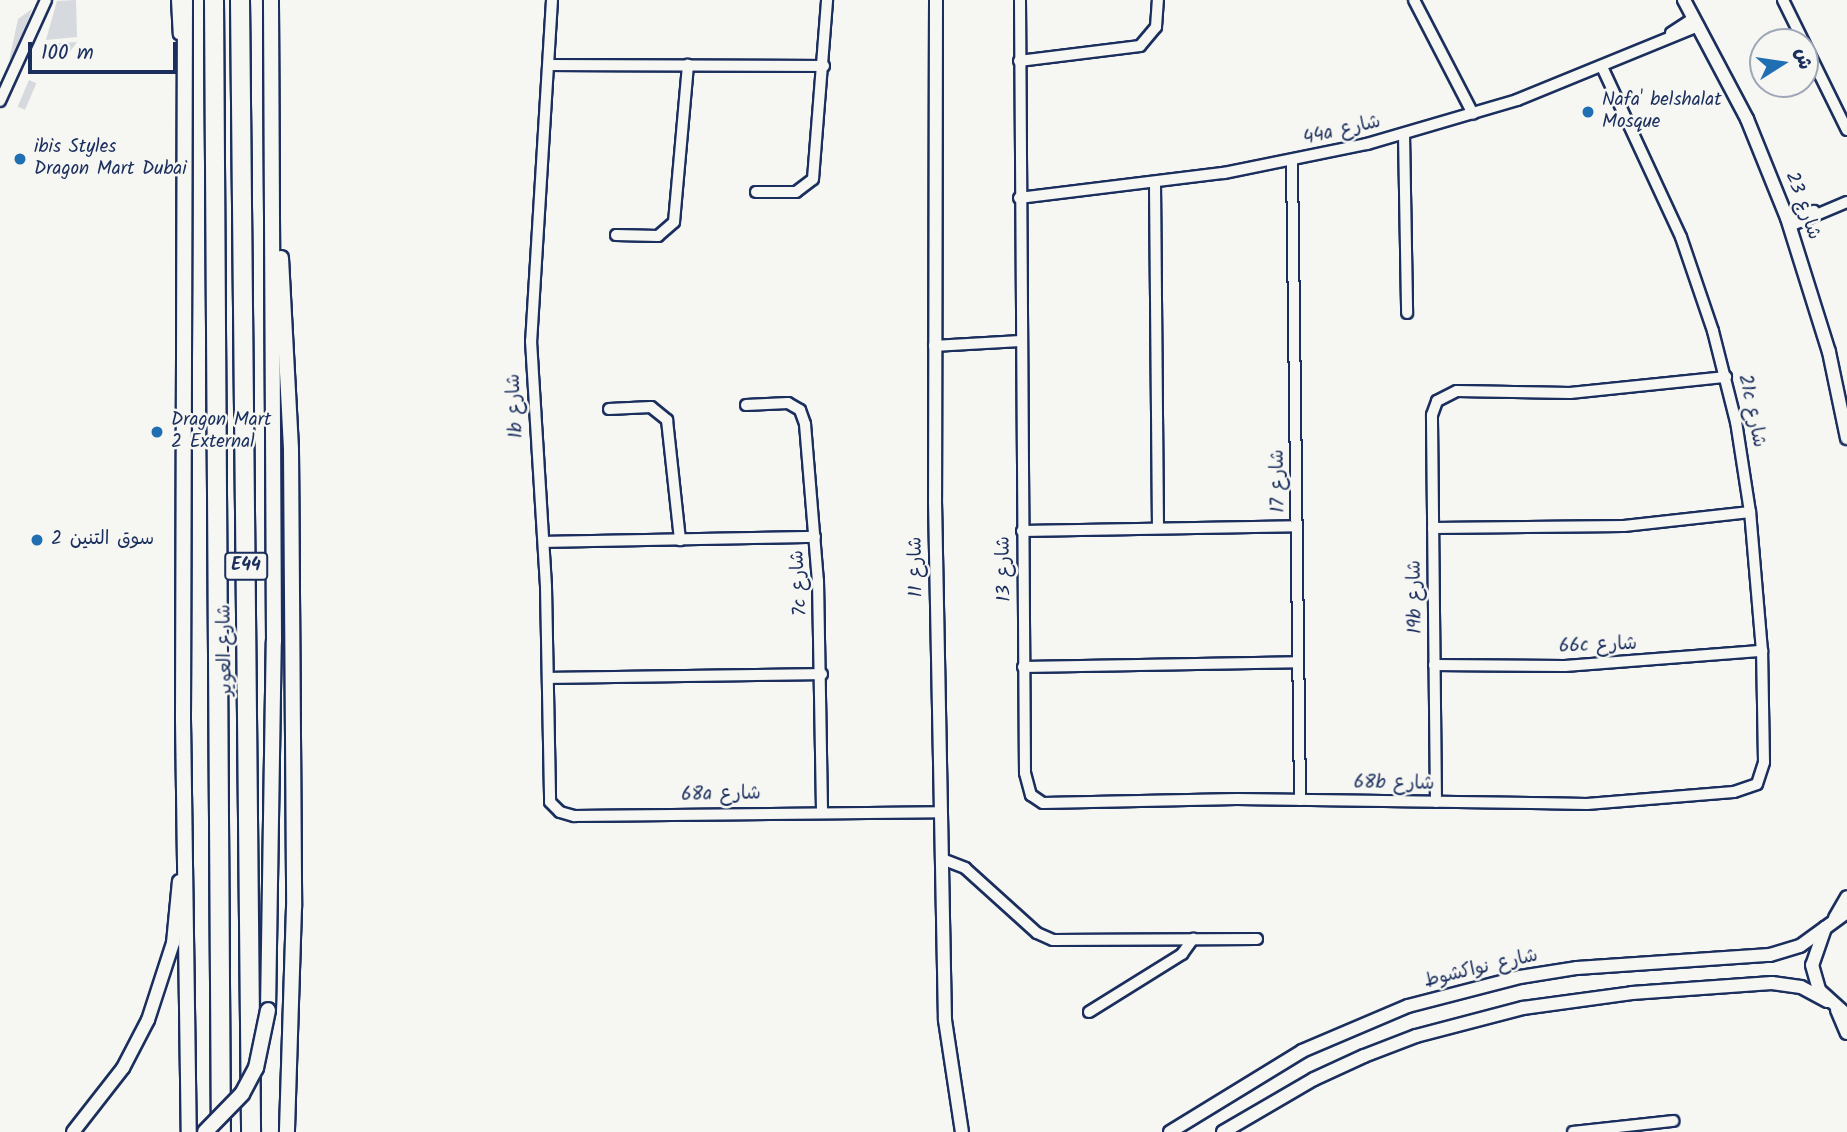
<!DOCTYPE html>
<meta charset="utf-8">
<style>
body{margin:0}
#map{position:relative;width:1847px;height:1132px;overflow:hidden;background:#f6f6f2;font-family:Kalam,"Playpen Sans Arabic",sans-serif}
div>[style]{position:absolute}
.green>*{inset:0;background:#d6d9dd;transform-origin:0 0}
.roads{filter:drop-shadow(2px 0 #1b2f5e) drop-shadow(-2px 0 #1b2f5e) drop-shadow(0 2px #1b2f5e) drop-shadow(0 -2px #1b2f5e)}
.street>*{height:10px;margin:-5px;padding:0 5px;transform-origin:5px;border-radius:5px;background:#f6f6f2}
.secondary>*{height:12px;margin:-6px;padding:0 6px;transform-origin:6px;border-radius:6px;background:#f6f6f2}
.primary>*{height:14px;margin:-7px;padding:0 7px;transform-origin:7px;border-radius:7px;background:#f6f6f2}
.highway>*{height:18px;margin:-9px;padding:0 9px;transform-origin:9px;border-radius:9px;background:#f6f6f2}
.bridges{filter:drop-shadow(2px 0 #1b2f5e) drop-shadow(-2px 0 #1b2f5e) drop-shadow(0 2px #1b2f5e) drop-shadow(0 -2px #1b2f5e)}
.primary-bridge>*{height:14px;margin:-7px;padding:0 7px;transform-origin:7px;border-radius:7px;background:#f6f6f2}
.dots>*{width:19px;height:19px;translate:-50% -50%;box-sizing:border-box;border:4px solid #f6f6f2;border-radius:50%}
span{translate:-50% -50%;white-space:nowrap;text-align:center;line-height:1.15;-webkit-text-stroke:5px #f6f6f2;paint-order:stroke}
.shield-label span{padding:2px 5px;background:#f6f6f2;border:2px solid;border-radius:5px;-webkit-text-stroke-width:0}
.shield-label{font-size:18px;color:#1b2f5e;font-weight:700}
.poi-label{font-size:19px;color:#1b2f5e}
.left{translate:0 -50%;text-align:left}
.street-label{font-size:19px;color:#1b2f5e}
.north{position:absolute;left:1749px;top:28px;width:70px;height:70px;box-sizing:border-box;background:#f6f6f2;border:2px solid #9ea6b7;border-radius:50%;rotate:78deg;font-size:19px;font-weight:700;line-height:28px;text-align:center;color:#1b2f5e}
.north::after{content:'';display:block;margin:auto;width:24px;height:32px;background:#1f6fb2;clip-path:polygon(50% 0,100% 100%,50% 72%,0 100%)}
.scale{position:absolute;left:28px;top:42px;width:149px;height:32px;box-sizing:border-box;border:4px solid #1b2f5e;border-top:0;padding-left:9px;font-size:21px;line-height:24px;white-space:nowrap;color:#1b2f5e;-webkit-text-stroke:5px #f6f6f2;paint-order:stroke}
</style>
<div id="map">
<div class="green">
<i style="clip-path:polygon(76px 0,77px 37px,46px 40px,57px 1px)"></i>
<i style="clip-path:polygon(32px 9px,19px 44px,9px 61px,18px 19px)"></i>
<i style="clip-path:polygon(77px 42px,66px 57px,46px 53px,45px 44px)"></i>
<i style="left:29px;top:80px;width:8px;height:29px;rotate:23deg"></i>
</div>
<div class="roads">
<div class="street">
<i style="left:177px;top:0;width:34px;rotate:87deg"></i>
<i style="left:552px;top:0;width:342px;rotate:93.5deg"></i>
<i style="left:531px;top:341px;width:246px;rotate:86.5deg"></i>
<i style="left:546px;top:587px;width:215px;rotate:88.9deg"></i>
<i style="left:550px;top:802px;width:14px;rotate:45deg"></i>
<i style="left:560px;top:812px;width:15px;rotate:16deg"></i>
<i style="left:574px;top:816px;width:367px;rotate:-0.6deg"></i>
<i style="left:1020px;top:0;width:773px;rotate:89.63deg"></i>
<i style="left:1025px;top:773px;width:23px;rotate:75deg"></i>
<i style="left:1031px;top:795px;width:14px;rotate:34deg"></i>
<i style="left:1043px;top:803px;width:194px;rotate:-1.2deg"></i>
<i style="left:1237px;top:799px;width:350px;rotate:0.8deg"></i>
<i style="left:1587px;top:804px;width:147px;rotate:-4.7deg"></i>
<i style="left:1734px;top:792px;width:24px;rotate:-19deg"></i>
<i style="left:1757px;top:784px;width:23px;rotate:-72deg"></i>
<i style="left:1764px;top:762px;width:111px;rotate:-91deg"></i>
<i style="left:1762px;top:651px;width:140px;rotate:-94.9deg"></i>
<i style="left:1750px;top:512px;width:91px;rotate:-98.8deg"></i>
<i style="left:1736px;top:422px;width:94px;rotate:-104.2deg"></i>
<i style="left:1713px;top:331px;width:99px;rotate:-108.8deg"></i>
<i style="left:1681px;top:237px;width:187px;rotate:-114.9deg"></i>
<i style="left:1414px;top:0;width:128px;rotate:62.6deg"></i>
<i style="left:1783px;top:0;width:145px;rotate:63.8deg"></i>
<i style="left:1671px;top:33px;width:27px;rotate:-33deg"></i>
<i style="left:1019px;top:61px;width:122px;rotate:-7.1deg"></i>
<i style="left:1140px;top:46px;width:25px;rotate:-50deg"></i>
<i style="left:1156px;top:27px;width:27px;rotate:-86deg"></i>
<i style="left:550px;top:65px;width:274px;rotate:0.2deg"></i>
<i style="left:0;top:101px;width:111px;rotate:-65.5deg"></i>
<i style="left:1404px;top:134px;width:179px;rotate:89deg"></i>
<i style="left:1292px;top:161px;width:639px;rotate:89.28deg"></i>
<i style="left:1155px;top:184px;width:343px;rotate:89.5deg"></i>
<i style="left:756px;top:192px;width:40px"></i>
<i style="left:796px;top:192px;width:21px;rotate:-37deg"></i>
<i style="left:813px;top:179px;width:180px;rotate:-85.5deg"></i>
<i style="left:1019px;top:198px;width:207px;rotate:-7deg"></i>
<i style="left:1224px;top:173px;width:146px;rotate:-11.5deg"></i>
<i style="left:1367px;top:144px;width:156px;rotate:-16.3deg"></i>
<i style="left:1517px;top:100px;width:196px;rotate:-22.2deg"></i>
<i style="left:1787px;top:218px;width:28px;rotate:-15deg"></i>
<i style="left:1790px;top:226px;width:62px;rotate:-22.8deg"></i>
<i style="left:616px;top:235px;width:42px;rotate:1.4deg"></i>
<i style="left:658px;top:236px;width:21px;rotate:-41deg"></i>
<i style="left:674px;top:222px;width:158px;rotate:-84.9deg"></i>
<i style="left:934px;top:346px;width:86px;rotate:-3.3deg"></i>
<i style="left:746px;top:405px;width:42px;rotate:-2.7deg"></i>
<i style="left:788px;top:403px;width:14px;rotate:30deg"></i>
<i style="left:800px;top:410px;width:15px;rotate:70deg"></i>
<i style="left:805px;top:424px;width:158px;rotate:85.3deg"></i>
<i style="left:818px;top:581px;width:230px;rotate:89deg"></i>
<i style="left:609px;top:409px;width:42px;rotate:-2.7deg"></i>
<i style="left:651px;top:407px;width:21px;rotate:39deg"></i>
<i style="left:667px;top:420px;width:121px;rotate:83.8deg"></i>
<i style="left:1433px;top:528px;width:191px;rotate:-0.6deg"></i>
<i style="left:1624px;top:526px;width:127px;rotate:-6.3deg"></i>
<i style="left:1022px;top:531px;width:275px;rotate:-1deg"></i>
<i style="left:544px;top:542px;width:271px;rotate:-1.1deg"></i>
<i style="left:1434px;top:665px;width:131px;rotate:0.4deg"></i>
<i style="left:1565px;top:666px;width:198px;rotate:-4.4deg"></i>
<i style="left:1023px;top:667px;width:275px;rotate:-1deg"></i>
<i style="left:549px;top:678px;width:273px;rotate:-0.8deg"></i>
<i style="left:1436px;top:802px;width:387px;rotate:-90.6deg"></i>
<i style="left:1432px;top:415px;width:15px;rotate:-70deg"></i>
<i style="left:1437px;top:401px;width:22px;rotate:-27deg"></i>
<i style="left:1457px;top:391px;width:113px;rotate:1deg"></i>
<i style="left:1570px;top:393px;width:157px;rotate:-5.9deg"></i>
<i style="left:942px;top:859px;width:25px;rotate:21deg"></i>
<i style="left:965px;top:868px;width:97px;rotate:42.1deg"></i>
<i style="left:1037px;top:933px;width:17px;rotate:24deg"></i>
<i style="left:1053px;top:940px;width:204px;rotate:-0.3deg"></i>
<i style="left:1089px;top:1012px;width:110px;rotate:-31.9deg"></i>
<i style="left:1182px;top:954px;width:19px;rotate:-54deg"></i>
<i style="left:1573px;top:1132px;width:101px;rotate:-6.3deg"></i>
</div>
<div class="secondary">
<i style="left:936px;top:0;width:501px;rotate:90.11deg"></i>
<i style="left:935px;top:501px;width:519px;rotate:88.9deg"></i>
<i style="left:945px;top:1020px;width:113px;rotate:81.4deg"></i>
<i style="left:1684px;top:0;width:135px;rotate:62.1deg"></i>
<i style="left:1747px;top:119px;width:107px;rotate:68deg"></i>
<i style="left:1787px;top:218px;width:140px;rotate:72.6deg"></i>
<i style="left:1829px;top:352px;width:88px;rotate:78.2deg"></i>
<i style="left:1847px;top:912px;width:27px;rotate:144deg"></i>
<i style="left:1825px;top:928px;width:39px;rotate:109deg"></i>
<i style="left:1812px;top:965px;width:26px;rotate:74deg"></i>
<i style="left:1819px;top:990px;width:38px;rotate:42deg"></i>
<i style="left:1835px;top:918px;width:24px;rotate:-60deg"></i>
<i style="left:1837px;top:1010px;width:25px;rotate:67deg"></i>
<i style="left:73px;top:1132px;width:81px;rotate:-52deg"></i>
<i style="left:123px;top:1068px;width:54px;rotate:-62.5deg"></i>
<i style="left:148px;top:1020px;width:81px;rotate:-72deg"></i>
<i style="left:173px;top:943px;width:62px;rotate:-84.5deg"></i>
<i style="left:1170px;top:1132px;width:155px;rotate:-31.5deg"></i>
<i style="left:1302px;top:1051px;width:115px;rotate:-23deg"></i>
<i style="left:1408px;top:1006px;width:116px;rotate:-14.5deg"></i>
<i style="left:1520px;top:977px;width:58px;rotate:-9deg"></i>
<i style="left:1577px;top:968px;width:193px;rotate:-3.9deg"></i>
<i style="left:1770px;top:955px;width:31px;rotate:-17deg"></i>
<i style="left:1800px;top:946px;width:31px;rotate:-36deg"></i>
<i style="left:1223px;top:1132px;width:105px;rotate:-30.2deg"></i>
<i style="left:1314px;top:1079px;width:55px;rotate:-24.7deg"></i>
<i style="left:1364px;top:1056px;width:56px;rotate:-21deg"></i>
<i style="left:1416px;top:1036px;width:111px;rotate:-14.7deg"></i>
<i style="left:1523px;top:1008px;width:110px;rotate:-7.8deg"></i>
<i style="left:1632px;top:993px;width:140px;rotate:-4.1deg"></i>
<i style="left:1772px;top:983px;width:29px;rotate:8deg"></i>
<i style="left:1801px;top:987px;width:30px;rotate:28deg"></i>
</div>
<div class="primary">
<i style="left:185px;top:0;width:720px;rotate:90.16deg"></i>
<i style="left:183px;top:720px;width:412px;rotate:89.2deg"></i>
<i style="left:281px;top:258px;width:192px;rotate:87deg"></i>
<i style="left:291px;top:450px;width:457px;rotate:89.6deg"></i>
<i style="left:294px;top:907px;width:225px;rotate:91.8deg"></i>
<i style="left:268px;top:1010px;width:369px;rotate:-89.1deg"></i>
<i style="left:274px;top:641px;width:641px;rotate:-90.27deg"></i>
</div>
<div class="highway">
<i style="left:214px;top:0;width:1132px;rotate:89.65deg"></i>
<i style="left:240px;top:0;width:1132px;rotate:89.44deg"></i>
</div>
</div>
<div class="bridges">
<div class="primary-bridge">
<i style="left:205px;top:1132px;width:53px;rotate:-45.8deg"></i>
<i style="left:242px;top:1094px;width:30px;rotate:-62deg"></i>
<i style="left:256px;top:1068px;width:59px;rotate:-78.3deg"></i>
</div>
</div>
<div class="dots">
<i style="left:1588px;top:112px;background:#1f6fb2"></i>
<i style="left:20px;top:159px;background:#1f6fb2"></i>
<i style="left:157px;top:432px;background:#1f6fb2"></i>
<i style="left:37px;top:540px;background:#1f6fb2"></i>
</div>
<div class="shield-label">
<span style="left:246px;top:566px">E44</span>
</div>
<div class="poi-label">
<span class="left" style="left:1602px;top:112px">Nafa' belshalat<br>Mosque</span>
<span class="left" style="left:34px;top:159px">ibis Styles<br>Dragon Mart Dubai</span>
<span class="left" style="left:171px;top:432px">Dragon Mart<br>2 External</span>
<span class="left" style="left:51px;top:540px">سوق التنين 2</span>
</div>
<div class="street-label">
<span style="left:1342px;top:131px;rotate:-13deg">44a شارع</span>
<span style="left:1802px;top:206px;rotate:70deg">شارع 23</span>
<span style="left:516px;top:406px;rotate:-93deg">1b شارع</span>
<span style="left:1751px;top:411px;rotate:78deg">21c شارع</span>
<span style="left:1279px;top:481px;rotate:-91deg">شارع 17</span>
<span style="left:917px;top:567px;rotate:-91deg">شارع 11</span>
<span style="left:1005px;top:569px;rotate:-91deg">شارع 13</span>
<span style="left:800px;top:583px;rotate:-93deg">7c شارع</span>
<span style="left:1416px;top:597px;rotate:-91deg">19b شارع</span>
<span style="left:1598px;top:646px;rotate:-2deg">66c شارع</span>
<span style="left:226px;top:650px;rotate:-91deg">شارع العوير</span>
<span style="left:1394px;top:784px;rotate:1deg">68b شارع</span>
<span style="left:721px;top:795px;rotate:-1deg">68a شارع</span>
<span style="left:1481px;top:969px;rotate:-13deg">شارع نواكشوط</span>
</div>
<div class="north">ش</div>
<div class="scale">100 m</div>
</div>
